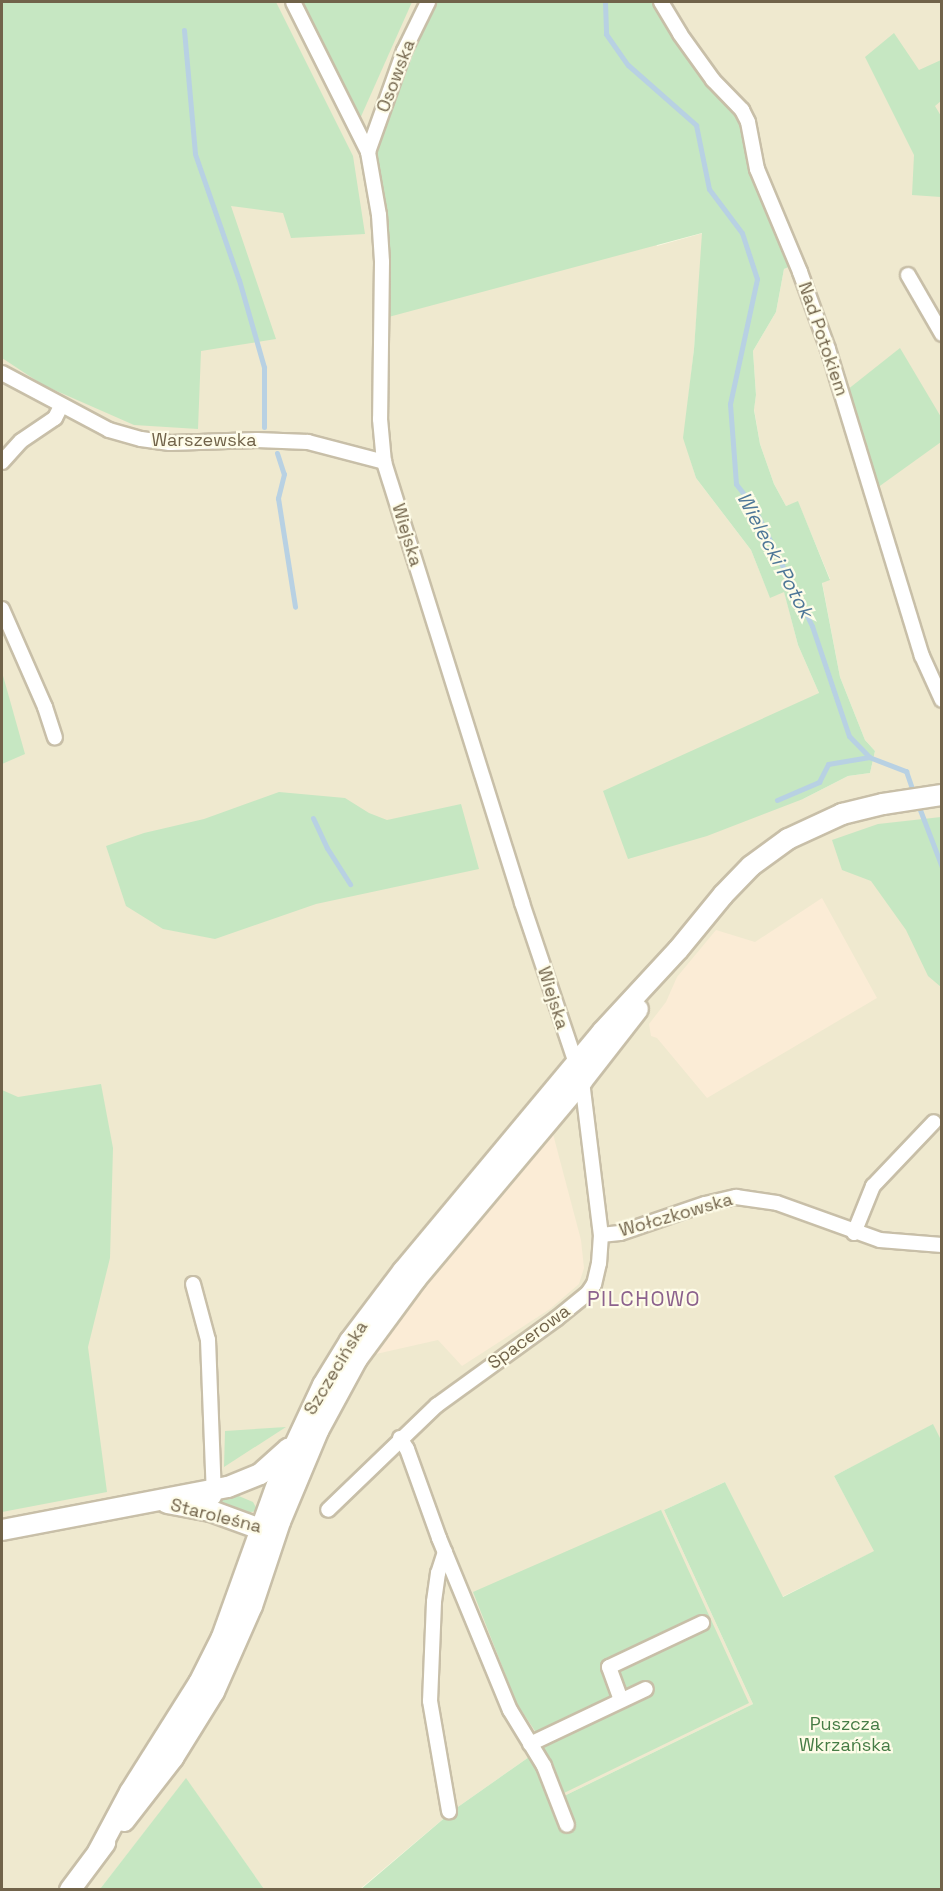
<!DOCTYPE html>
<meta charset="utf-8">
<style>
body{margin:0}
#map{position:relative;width:943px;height:1891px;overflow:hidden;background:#fbf8e2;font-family:"Space Grotesk",sans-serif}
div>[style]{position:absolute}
.residential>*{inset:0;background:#efe9cf}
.commercial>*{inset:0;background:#fbecd6}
.green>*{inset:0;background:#c6e7c2}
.stream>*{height:5px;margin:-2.5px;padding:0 2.5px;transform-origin:2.5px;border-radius:2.5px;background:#b8d1e3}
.roads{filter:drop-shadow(2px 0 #c8bfa8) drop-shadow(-2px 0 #c8bfa8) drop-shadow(0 2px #c8bfa8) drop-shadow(0 -2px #c8bfa8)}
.street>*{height:14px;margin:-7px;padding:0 7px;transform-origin:7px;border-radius:7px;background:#fff}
.secondary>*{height:20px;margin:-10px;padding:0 10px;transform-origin:10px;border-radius:10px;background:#fff}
span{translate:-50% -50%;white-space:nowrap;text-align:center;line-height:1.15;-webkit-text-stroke:4.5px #fefce8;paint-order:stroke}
.street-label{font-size:18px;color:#71634a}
.park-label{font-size:18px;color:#467c45}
.water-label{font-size:20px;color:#4e7798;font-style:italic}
.quarter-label{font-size:21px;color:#8c628d;letter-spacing:1.5px}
.frame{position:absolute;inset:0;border:3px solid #71634a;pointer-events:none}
</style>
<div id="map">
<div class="residential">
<i style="clip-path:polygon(2px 2px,565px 2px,657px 246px,703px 233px,694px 349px,684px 438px,696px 478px,751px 550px,770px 597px,784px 591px,798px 645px,819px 693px,803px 799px,848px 776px,870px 773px,875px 751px,865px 740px,840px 677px,822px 582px,830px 579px,798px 502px,786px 506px,774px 484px,760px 444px,754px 409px,756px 395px,753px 351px,776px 312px,784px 269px,790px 266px,657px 2px,941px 2px,941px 1442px,933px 1425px,834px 1476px,875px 1551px,782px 1597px,725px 1482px,664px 1510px,753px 1704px,562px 1797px,545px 1787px,529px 1757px,455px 1809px,360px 1889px,264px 1889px,186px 1779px,100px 1889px,2px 1890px)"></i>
</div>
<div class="commercial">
<i style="clip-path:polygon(822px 898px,877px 998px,707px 1098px,657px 1038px,651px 1036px,649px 1024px,666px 1002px,677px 977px,716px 930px,755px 942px)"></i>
<i style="clip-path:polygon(553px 1134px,581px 1240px,584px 1268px,579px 1284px,550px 1309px,462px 1366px,438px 1340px,376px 1354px,436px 1270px,435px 1266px,442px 1263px)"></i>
</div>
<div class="green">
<i style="clip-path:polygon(2px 2px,276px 2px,353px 156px,365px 234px,291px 238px,283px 213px,231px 206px,276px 339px,201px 351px,198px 429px,134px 425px,43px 385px,2px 358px)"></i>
<i style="clip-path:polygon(303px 2px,412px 2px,359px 121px,329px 61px)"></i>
<i style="clip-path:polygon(428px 2px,657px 2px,737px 112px,791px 266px,784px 269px,776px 312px,753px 351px,756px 395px,754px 410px,760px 444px,774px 484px,786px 506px,798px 501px,830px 580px,822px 583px,840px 677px,865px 740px,875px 751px,870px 773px,848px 776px,803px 799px,707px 836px,628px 859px,603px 791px,819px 693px,798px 645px,784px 592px,770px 598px,751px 550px,696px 478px,683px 438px,694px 349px,702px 233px,381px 319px,368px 152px)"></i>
<i style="clip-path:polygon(894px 33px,919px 70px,941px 60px,941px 101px,935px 106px,941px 116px,941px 197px,912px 195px,914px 155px,865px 57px)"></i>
<i style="clip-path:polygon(900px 348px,941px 417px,941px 442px,877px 488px,847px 390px)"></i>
<i style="clip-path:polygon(2px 672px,25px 754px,2px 764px)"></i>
<i style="clip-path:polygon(279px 792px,345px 798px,369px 813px,387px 820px,461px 804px,479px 869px,316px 904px,215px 939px,163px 929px,126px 906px,106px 846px,144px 833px,204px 819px)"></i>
<i style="clip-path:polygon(941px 817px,942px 817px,941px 987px,928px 976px,906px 930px,871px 881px,842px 870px,832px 840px,878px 824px)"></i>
<i style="clip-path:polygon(101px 1084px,113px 1148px,110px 1258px,88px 1347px,107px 1492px,2px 1512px,2px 1090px,18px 1097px)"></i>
<i style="clip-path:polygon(933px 1424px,942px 1442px,941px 1889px,360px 1890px,455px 1809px,529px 1757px,545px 1787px,562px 1797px,753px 1704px,664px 1510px,725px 1482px,783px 1597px,874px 1551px,834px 1476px)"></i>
<i style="clip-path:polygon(286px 1427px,224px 1467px,225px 1431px)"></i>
<i style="clip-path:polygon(234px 1494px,253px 1502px,258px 1511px,244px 1513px,219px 1503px,218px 1497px)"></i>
<i style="clip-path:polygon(661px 1510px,749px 1703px,564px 1793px,551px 1760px,541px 1745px,543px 1743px,517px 1704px,473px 1592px)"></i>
<i style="clip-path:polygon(186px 1778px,264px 1889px,100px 1889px)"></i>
</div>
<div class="stream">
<i style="left:605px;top:2px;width:32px;rotate:88deg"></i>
<i style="left:606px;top:34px;width:38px;rotate:55deg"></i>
<i style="left:628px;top:65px;width:91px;rotate:41.4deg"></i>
<i style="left:696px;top:125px;width:65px;rotate:78.5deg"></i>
<i style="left:709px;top:189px;width:55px;rotate:53.1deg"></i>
<i style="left:742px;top:233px;width:48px;rotate:71.9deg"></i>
<i style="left:757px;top:279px;width:128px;rotate:102.2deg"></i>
<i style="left:730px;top:404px;width:80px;rotate:85.7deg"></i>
<i style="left:736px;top:484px;width:28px;rotate:52deg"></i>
<i style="left:753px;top:506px;width:134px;rotate:63.8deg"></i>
<i style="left:812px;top:626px;width:116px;rotate:71.4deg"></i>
<i style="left:849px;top:736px;width:29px;rotate:46deg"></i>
<i style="left:869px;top:757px;width:40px;rotate:21deg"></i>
<i style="left:906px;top:771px;width:24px;rotate:71deg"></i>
<i style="left:184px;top:30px;width:124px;rotate:84.9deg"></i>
<i style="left:195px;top:154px;width:133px;rotate:70.8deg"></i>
<i style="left:239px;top:280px;width:91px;rotate:74deg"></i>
<i style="left:264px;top:367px;width:60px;rotate:90deg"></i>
<i style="left:277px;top:453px;width:22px;rotate:72deg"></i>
<i style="left:284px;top:474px;width:25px;rotate:104deg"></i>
<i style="left:278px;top:498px;width:110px;rotate:81.1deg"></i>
<i style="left:777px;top:800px;width:46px;rotate:-23.2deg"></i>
<i style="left:819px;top:782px;width:20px;rotate:-63deg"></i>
<i style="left:828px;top:764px;width:42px;rotate:-9.7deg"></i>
<i style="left:917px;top:802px;width:70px;rotate:69deg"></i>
<i style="left:313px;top:818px;width:33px;rotate:65deg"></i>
<i style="left:327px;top:848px;width:43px;rotate:57.4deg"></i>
</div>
<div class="roads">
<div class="street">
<i style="left:293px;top:2px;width:168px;rotate:63.4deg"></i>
<i style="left:368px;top:152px;width:64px;rotate:80.1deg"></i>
<i style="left:379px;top:215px;width:47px;rotate:86.3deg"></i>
<i style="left:382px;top:262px;width:157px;rotate:90.7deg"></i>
<i style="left:380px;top:419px;width:43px;rotate:84.7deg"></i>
<i style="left:384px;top:462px;width:462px;rotate:72.6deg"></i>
<i style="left:522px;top:903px;width:188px;rotate:71.4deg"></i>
<i style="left:582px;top:1081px;width:155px;rotate:83deg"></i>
<i style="left:601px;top:1235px;width:28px;rotate:94deg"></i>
<i style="left:599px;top:1263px;width:22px;rotate:103deg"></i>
<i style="left:594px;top:1284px;width:11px;rotate:124deg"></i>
<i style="left:588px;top:1293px;width:41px;rotate:140.9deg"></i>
<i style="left:556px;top:1319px;width:147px;rotate:144.1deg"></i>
<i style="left:437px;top:1405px;width:151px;rotate:136.1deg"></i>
<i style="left:661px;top:2px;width:37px;rotate:59deg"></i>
<i style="left:680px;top:34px;width:57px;rotate:54.3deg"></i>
<i style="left:713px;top:80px;width:42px;rotate:46deg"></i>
<i style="left:742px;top:110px;width:13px;rotate:63deg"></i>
<i style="left:748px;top:122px;width:48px;rotate:79.2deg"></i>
<i style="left:757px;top:169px;width:112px;rotate:67.3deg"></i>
<i style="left:800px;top:272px;width:82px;rotate:70deg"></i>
<i style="left:828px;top:349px;width:321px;rotate:73deg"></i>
<i style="left:922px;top:656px;width:48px;rotate:65.6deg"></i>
<i style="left:368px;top:152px;width:107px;rotate:-70.4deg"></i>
<i style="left:404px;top:51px;width:55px;rotate:-63.9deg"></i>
<i style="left:908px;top:275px;width:68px;rotate:60deg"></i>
<i style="left:2px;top:373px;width:121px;rotate:28deg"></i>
<i style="left:109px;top:430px;width:33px;rotate:16deg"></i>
<i style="left:141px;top:439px;width:29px;rotate:8deg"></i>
<i style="left:170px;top:443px;width:87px;rotate:-2deg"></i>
<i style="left:257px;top:440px;width:51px;rotate:2.2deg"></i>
<i style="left:308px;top:442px;width:79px;rotate:14.7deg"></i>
<i style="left:2px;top:462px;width:28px;rotate:-48deg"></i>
<i style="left:21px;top:441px;width:41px;rotate:-34.1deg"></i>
<i style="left:55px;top:418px;width:13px;rotate:-63deg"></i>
<i style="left:2px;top:609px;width:107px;rotate:66.3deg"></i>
<i style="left:45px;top:707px;width:32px;rotate:72deg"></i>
<i style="left:854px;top:1233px;width:51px;rotate:-68deg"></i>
<i style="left:873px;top:1186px;width:88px;rotate:-46.4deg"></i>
<i style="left:601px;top:1235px;width:19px;rotate:-6deg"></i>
<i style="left:620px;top:1233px;width:90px;rotate:-18.8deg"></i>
<i style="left:705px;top:1204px;width:32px;rotate:-13deg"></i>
<i style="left:736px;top:1197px;width:41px;rotate:8.3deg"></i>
<i style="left:777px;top:1203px;width:109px;rotate:19.8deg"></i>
<i style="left:880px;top:1240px;width:62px;rotate:4.6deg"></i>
<i style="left:193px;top:1284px;width:58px;rotate:75deg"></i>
<i style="left:208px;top:1340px;width:157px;rotate:87.8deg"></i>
<i style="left:400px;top:1438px;width:13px;rotate:58deg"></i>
<i style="left:407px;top:1449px;width:95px;rotate:70.2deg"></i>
<i style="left:439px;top:1538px;width:186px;rotate:67.6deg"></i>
<i style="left:510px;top:1710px;width:66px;rotate:58.7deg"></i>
<i style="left:544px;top:1766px;width:63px;rotate:68.7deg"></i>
<i style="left:445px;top:1552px;width:22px;rotate:108deg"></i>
<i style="left:438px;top:1573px;width:29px;rotate:98deg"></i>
<i style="left:434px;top:1602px;width:99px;rotate:92.3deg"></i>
<i style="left:430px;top:1701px;width:112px;rotate:80.2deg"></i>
<i style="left:621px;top:1700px;width:35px;rotate:-110deg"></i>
<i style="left:609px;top:1667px;width:103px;rotate:-25.3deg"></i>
<i style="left:530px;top:1744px;width:128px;rotate:-25.4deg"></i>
</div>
<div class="secondary">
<i style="left:167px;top:1503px;width:45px;rotate:10.3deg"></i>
<i style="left:211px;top:1511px;width:52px;rotate:20.2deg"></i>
<i style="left:260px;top:1529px;width:12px;rotate:-5deg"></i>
<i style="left:2px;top:1530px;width:230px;rotate:-10.8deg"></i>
<i style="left:228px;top:1487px;width:35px;rotate:-22deg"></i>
<i style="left:260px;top:1474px;width:38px;rotate:-42deg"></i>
<i style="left:124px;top:1821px;width:80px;rotate:-52.1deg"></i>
<i style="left:173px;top:1758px;width:78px;rotate:-58.2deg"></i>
<i style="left:214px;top:1692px;width:94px;rotate:-66.2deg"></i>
<i style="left:252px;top:1606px;width:89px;rotate:-71.6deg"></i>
<i style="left:280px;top:1522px;width:99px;rotate:-67.3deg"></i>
<i style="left:318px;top:1431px;width:82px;rotate:-61.6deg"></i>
<i style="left:357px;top:1359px;width:99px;rotate:-53.6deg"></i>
<i style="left:416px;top:1279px;width:258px;rotate:-50deg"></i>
<i style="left:582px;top:1081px;width:91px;rotate:-52.1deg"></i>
<i style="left:98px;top:1852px;width:68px;rotate:-61.9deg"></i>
<i style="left:130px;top:1792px;width:129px;rotate:-57.7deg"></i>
<i style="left:199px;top:1683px;width:51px;rotate:-63.4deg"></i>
<i style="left:222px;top:1637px;width:168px;rotate:-70.2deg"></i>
<i style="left:279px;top:1479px;width:104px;rotate:-64.9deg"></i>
<i style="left:323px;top:1385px;width:52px;rotate:-58.5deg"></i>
<i style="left:350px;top:1341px;width:88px;rotate:-52.9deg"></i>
<i style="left:403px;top:1271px;width:311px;rotate:-50.2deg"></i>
<i style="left:602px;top:1032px;width:112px;rotate:-47.2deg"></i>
<i style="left:678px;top:950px;width:71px;rotate:-50.7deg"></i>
<i style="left:723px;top:895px;width:40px;rotate:-46deg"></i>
<i style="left:751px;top:866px;width:46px;rotate:-36.1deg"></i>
<i style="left:788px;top:839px;width:60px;rotate:-24.8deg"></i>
<i style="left:842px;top:814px;width:42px;rotate:-13.7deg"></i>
<i style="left:883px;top:804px;width:60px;rotate:-8.7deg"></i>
<i style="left:70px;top:1890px;width:59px;rotate:-53.3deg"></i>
</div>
</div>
<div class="street-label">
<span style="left:396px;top:76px;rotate:-69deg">Osowska</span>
<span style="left:823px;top:339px;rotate:71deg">Nad Potokiem</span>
<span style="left:204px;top:440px">Warszewska</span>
<span style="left:407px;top:535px;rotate:73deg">Wiejska</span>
<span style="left:553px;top:998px;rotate:72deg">Wiejska</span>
<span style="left:676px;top:1215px;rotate:-16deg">Wołczkowska</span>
<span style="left:529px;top:1337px;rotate:-36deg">Spacerowa</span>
<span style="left:336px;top:1368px;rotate:-59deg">Szczecińska</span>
<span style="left:216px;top:1516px;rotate:14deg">Staroleśna</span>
</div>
<div class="park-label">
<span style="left:845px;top:1735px">Puszcza<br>Wkrzańska</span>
</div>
<div class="water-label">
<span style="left:775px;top:555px;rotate:62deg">Wielecki Potok</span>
</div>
<div class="quarter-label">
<span style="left:644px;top:1299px">PILCHOWO</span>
</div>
<div class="frame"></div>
</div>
